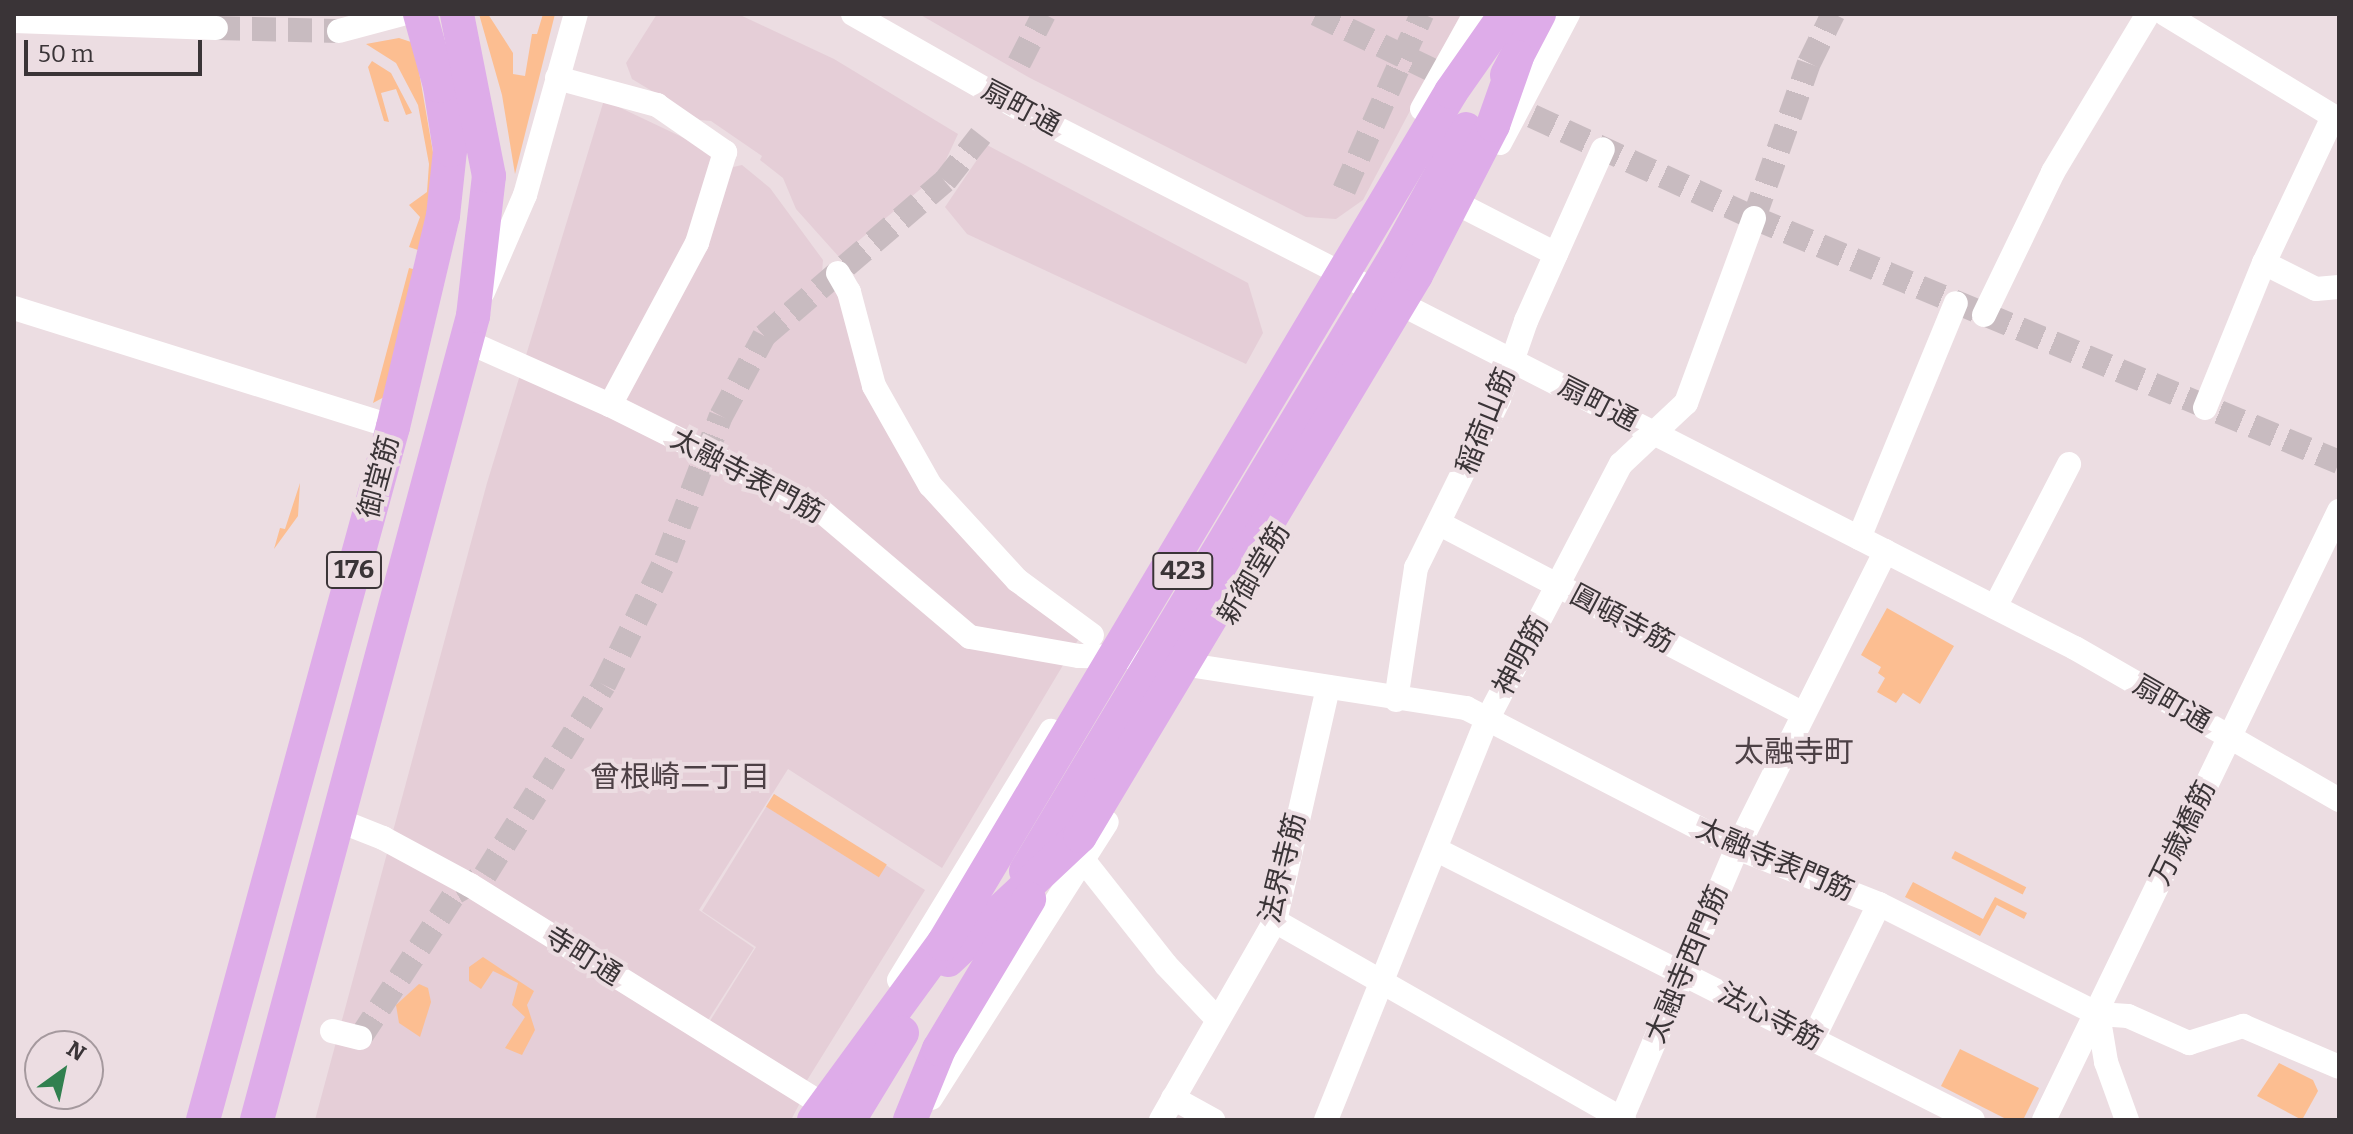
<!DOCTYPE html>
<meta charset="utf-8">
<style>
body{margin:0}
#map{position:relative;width:2353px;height:1134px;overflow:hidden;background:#ecdde2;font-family:Bitter,"Noto Sans JP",serif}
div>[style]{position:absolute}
.built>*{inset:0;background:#e5ced7}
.green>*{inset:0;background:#fcbe91;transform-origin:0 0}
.minor-tunnel>*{height:24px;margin-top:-12px;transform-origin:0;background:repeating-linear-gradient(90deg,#c8bbc0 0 24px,transparent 0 36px)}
.minor>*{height:24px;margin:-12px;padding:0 12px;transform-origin:12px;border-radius:12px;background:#fff}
.highway>*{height:34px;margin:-17px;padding:0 17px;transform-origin:17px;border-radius:17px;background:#deace9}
span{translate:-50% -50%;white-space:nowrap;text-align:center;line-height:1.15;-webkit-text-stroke:8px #ecdde2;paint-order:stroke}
.shield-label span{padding:2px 6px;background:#ecdde2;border:2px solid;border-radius:6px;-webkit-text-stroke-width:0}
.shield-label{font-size:26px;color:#3a3437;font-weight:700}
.street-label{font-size:28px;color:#3a3437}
.neighbourhood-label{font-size:30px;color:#4c4045}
.frame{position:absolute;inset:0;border:16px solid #3a3437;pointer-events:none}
.north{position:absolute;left:24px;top:1030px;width:80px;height:80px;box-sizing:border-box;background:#ecdde2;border:2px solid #a5999e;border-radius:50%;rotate:33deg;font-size:22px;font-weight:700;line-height:32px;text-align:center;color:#3a3437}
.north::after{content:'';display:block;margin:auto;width:28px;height:36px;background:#31804f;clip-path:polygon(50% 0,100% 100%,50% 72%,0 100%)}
.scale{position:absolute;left:24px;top:40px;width:178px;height:36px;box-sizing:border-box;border:4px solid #3a3437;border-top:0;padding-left:10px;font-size:24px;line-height:28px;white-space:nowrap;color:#3a3437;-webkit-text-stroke:6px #ecdde2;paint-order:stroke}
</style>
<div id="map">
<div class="built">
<i style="clip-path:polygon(657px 14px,738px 14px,834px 59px,958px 134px,944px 164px,923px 187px,839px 257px,796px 209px,783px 178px,760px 160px,762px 156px,711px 121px,700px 120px,632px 79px,626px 63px)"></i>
<i style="clip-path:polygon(919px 14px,1461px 14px,1363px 200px,1336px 219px,1306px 217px,1030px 78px)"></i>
<i style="clip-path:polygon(604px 100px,705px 148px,729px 168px,742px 165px,770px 188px,823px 260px,822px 273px,842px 298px,932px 498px,1081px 635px,942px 868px,788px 769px,699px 910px,754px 948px,696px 1039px,800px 1103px,791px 1120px,315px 1120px,487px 483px)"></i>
<i style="clip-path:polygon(987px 145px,1248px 283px,1263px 333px,1246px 364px,967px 234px,945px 207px)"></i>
<i style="clip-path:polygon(774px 794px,925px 890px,806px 1082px,710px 1021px,756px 947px,702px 911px)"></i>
</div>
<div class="green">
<i style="clip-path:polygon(479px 14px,488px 14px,513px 53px,513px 74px,525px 76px,532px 34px,537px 34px,543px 14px,555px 14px,515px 174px,502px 95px)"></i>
<i style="clip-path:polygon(399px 38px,414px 43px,435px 164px,421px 251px,409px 247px,420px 217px,409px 205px,427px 192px,429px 164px,418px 105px,396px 63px,366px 44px)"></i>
<i style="clip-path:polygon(372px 61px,391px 73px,412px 113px,406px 115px,396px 89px,381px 93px,389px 122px,384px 121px,368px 67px)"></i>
<i style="clip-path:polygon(409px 268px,417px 270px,386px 396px,373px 403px)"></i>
<i style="clip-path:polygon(300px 483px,298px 516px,274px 549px,280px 528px,285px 529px)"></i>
<i style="clip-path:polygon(1887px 608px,1954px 646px,1920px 704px,1903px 693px,1896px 703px,1877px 692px,1885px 678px,1878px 673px,1881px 667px,1861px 655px)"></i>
<i style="left:774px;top:794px;width:133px;height:15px;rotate:32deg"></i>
<i style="left:1955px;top:851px;width:80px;height:8px;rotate:27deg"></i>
<i style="clip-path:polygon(1913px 882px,1983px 919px,1995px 897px,2027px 913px,2024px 919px,1997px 905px,1980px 936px,1905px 897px)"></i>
<i style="clip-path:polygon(483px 957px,534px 991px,527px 1005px,535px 1030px,522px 1055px,505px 1048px,525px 1017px,512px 1005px,518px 983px,493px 971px,481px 989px,469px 981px,469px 967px)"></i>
<i style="clip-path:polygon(419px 984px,428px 988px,431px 1002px,420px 1037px,399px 1023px,396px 1005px)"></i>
<i style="clip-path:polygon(1960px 1049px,2039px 1088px,2023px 1120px,2008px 1120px,1941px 1086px)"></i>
<i style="clip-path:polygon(2279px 1063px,2313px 1080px,2318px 1091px,2302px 1120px,2257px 1096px)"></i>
</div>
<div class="minor-tunnel">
<i style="left:1316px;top:14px;width:129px;rotate:25.8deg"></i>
<i style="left:216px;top:28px;width:123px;rotate:1.4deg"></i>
<i style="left:1019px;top:63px;width:55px;rotate:-63deg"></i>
<i style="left:1532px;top:116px;width:244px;rotate:24.7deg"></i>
<i style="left:1754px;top:218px;width:634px;rotate:22.64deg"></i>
<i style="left:1344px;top:190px;width:193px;rotate:-66.1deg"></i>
<i style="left:1754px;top:218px;width:164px;rotate:-70.5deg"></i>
<i style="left:1809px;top:63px;width:55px;rotate:-63.9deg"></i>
<i style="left:360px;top:1038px;width:175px;rotate:-56.7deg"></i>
<i style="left:456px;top:892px;width:34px;rotate:-30deg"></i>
<i style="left:485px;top:875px;width:224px;rotate:-57.9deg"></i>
<i style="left:604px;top:685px;width:140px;rotate:-63.8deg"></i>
<i style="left:666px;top:559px;width:153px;rotate:-69deg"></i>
<i style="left:721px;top:416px;width:91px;rotate:-61.7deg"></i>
<i style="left:764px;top:336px;width:238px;rotate:-40.6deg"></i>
<i style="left:945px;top:181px;width:58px;rotate:-52deg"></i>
</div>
<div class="minor">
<i style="left:853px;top:14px;width:202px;rotate:29.6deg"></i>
<i style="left:1029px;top:114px;width:1174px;rotate:27.05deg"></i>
<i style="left:2075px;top:648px;width:305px;rotate:29.9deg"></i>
<i style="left:2165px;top:14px;width:204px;rotate:31.3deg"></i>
<i style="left:14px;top:21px;width:202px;rotate:2deg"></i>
<i style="left:339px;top:31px;width:65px;rotate:-15.1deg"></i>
<i style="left:557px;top:78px;width:104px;rotate:15.1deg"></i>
<i style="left:657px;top:105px;width:83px;rotate:34.7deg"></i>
<i style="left:725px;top:152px;width:95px;rotate:107.1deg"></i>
<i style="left:697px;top:243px;width:184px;rotate:118.2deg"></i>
<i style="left:1422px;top:109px;width:109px;rotate:-60.8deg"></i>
<i style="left:1500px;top:143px;width:146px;rotate:-62.2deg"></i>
<i style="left:1466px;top:208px;width:101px;rotate:27.1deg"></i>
<i style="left:2264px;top:263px;width:58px;rotate:26.6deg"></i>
<i style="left:2316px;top:289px;width:23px;rotate:-5deg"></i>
<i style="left:838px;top:273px;width:22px;rotate:60deg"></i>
<i style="left:849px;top:292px;width:97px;rotate:75.1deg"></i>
<i style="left:874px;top:386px;width:114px;rotate:60.5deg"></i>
<i style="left:930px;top:485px;width:129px;rotate:47.5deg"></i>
<i style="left:1017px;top:580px;width:93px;rotate:36.3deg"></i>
<i style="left:483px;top:292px;width:106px;rotate:-66.6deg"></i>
<i style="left:525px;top:195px;width:188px;rotate:-74.3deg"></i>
<i style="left:14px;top:308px;width:397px;rotate:17.4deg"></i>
<i style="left:1984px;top:315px;width:159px;rotate:-64.2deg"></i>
<i style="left:2053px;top:172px;width:184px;rotate:-59deg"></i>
<i style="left:466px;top:341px;width:158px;rotate:24deg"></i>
<i style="left:610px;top:405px;width:233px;rotate:26.5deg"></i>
<i style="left:819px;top:509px;width:198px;rotate:40.3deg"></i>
<i style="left:970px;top:637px;width:111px;rotate:9.9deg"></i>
<i style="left:1079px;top:656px;width:50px;rotate:1.1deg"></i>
<i style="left:2205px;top:408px;width:157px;rotate:-67.9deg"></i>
<i style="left:2264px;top:263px;width:161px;rotate:-64.7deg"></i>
<i style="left:1442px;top:525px;width:407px;rotate:27.6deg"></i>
<i style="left:1859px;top:538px;width:254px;rotate:-67.6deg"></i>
<i style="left:1995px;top:607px;width:161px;rotate:-62.6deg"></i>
<i style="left:1169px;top:662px;width:301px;rotate:8.8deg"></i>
<i style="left:1466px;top:708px;width:305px;rotate:27.3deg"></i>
<i style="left:1737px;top:848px;width:153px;rotate:21.5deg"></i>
<i style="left:1879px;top:904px;width:245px;rotate:26.7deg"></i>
<i style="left:2098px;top:1014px;width:30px;rotate:4deg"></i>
<i style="left:2128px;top:1016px;width:67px;rotate:23.9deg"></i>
<i style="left:2189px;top:1043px;width:57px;rotate:-17.5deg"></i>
<i style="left:2243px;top:1026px;width:104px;rotate:23.1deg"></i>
<i style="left:1396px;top:700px;width:134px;rotate:-81.4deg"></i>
<i style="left:1416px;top:568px;width:188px;rotate:-63.8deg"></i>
<i style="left:1499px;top:399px;width:83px;rotate:-70.9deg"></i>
<i style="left:1526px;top:321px;width:188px;rotate:-65.9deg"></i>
<i style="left:335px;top:819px;width:52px;rotate:21.6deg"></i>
<i style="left:383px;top:838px;width:99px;rotate:28.4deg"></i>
<i style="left:470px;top:885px;width:432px;rotate:31.9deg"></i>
<i style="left:1437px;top:850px;width:600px;rotate:26.74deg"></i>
<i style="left:1084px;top:861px;width:132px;rotate:51.7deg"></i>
<i style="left:1166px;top:965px;width:74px;rotate:46.6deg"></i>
<i style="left:1275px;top:921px;width:402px;rotate:29.7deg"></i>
<i style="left:899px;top:980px;width:292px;rotate:-58.6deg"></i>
<i style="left:2098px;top:1014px;width:49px;rotate:80.5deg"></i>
<i style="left:2106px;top:1062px;width:62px;rotate:70.1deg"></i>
<i style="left:332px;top:1031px;width:29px;rotate:14deg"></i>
<i style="left:1813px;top:1039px;width:150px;rotate:-63.9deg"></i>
<i style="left:931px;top:1098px;width:327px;rotate:-57.5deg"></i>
<i style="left:1173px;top:1098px;width:46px;rotate:28.8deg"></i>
<i style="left:1161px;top:1120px;width:229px;rotate:-60.2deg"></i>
<i style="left:1275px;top:921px;width:240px;rotate:-77.2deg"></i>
<i style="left:1326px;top:1120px;width:433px;rotate:-68.1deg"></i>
<i style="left:1488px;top:718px;width:287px;rotate:-62.4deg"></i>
<i style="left:1621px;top:464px;width:89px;rotate:-43.2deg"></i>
<i style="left:1686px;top:403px;width:197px;rotate:-69.8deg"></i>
<i style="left:1621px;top:1120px;width:296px;rotate:-66.9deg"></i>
<i style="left:1737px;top:848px;width:332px;rotate:-63.4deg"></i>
<i style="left:2044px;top:1120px;width:677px;rotate:-64.15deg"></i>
</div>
<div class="highway">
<i style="left:1507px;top:75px;width:69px;rotate:-62.3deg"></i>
<i style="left:1026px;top:871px;width:718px;rotate:-58.97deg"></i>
<i style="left:1396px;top:256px;width:145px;rotate:-61.1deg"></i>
<i style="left:948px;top:960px;width:181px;rotate:-43.2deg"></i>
<i style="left:1080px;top:836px;width:654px;rotate:-59.08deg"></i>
<i style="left:1416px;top:275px;width:169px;rotate:-62.8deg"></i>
<i style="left:1493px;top:125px;width:72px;rotate:-70.6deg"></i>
<i style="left:203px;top:1120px;width:719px;rotate:-74.67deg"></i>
<i style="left:393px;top:427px;width:217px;rotate:-76.7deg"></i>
<i style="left:443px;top:216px;width:66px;rotate:-83.9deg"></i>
<i style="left:450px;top:150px;width:65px;rotate:-98.9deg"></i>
<i style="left:440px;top:86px;width:75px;rotate:-105.5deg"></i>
<i style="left:257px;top:1120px;width:833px;rotate:-74.96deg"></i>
<i style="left:473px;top:316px;width:141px;rotate:-83.5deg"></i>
<i style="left:489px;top:176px;width:165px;rotate:-101.2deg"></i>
<i style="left:814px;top:1120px;width:218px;rotate:-53.8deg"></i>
<i style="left:943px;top:944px;width:992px;rotate:-59.19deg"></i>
<i style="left:1451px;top:92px;width:94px;rotate:-55deg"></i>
<i style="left:849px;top:1120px;width:102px;rotate:-58.7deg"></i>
<i style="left:910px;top:1120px;width:77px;rotate:-67.8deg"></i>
<i style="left:939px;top:1049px;width:175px;rotate:-59deg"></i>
</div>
<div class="shield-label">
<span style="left:354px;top:570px">176</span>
<span style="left:1183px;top:571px">423</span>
</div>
<div class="street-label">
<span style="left:1021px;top:108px;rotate:28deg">扇町通</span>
<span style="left:1598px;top:404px;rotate:27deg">扇町通</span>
<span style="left:1486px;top:421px;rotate:-68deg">稲荷山筋</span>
<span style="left:747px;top:476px;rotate:28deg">太融寺表門筋</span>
<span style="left:379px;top:477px;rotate:-75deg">御堂筋</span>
<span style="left:1254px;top:574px;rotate:-59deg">新御堂筋</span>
<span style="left:1622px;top:619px;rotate:28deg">圓頓寺筋</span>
<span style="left:1521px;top:656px;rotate:-62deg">神明筋</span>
<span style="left:2172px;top:704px;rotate:30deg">扇町通</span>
<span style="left:2183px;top:833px;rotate:-64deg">万歳橋筋</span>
<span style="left:1775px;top:860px;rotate:23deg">太融寺表門筋</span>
<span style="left:1283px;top:868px;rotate:-76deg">法界寺筋</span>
<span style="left:583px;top:956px;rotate:32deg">寺町通</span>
<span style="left:1687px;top:964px;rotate:-67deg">太融寺西門筋</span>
<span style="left:1770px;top:1017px;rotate:27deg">法心寺筋</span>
</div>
<div class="neighbourhood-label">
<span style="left:1794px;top:752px">太融寺町</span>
<span style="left:680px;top:777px">曾根崎二丁目</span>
</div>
<div class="frame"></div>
<div class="north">N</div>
<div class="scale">50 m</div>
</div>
